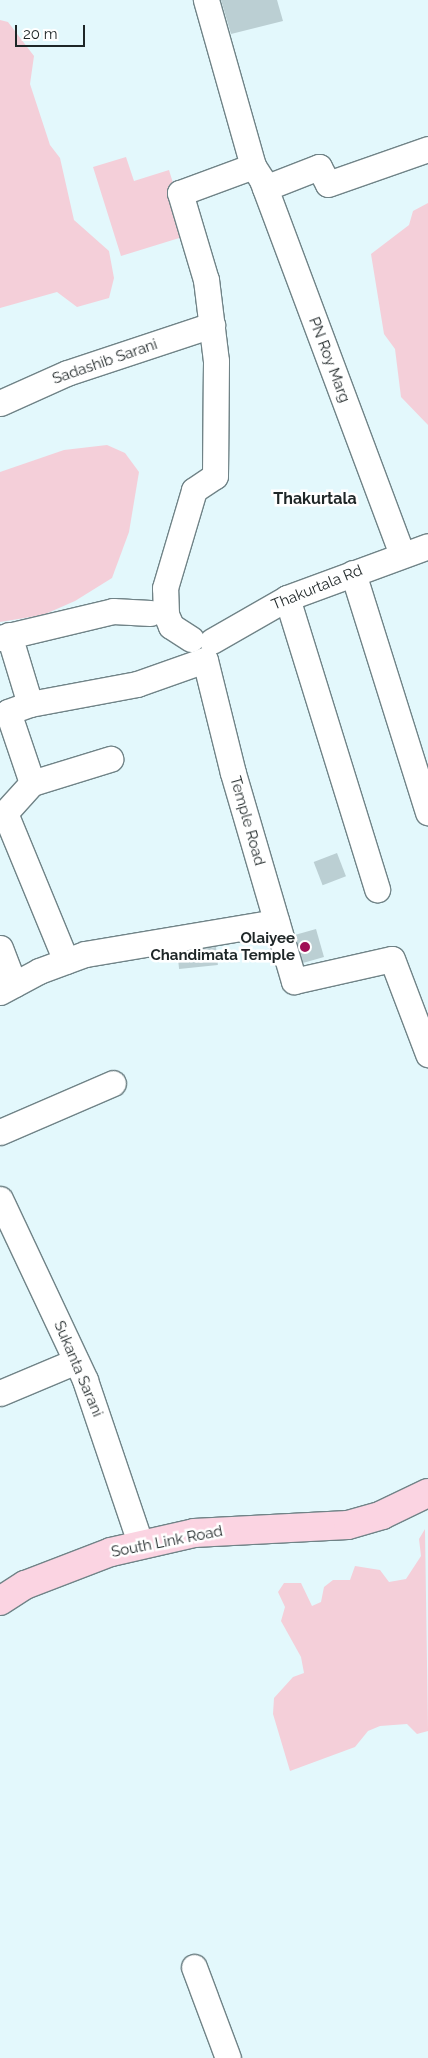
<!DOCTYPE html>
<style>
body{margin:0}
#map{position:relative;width:428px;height:2058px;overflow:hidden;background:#e3f8fc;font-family:Raleway,sans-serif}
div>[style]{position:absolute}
.green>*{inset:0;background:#f4cfd9}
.building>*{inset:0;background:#bbcfd3;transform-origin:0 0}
.roads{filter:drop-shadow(1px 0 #708387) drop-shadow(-1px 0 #708387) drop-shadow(0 1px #708387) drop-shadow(0 -1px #708387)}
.street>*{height:25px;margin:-12.5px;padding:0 12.5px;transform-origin:12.5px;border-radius:12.5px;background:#fff}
.secondary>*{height:28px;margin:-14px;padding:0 14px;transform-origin:14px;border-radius:14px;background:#fbd4e2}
.dots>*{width:14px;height:14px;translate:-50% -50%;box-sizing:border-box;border:2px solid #fff;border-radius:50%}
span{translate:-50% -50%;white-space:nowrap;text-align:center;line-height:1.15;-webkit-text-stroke:5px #fff;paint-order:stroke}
.street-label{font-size:15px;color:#1e2627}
.poi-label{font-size:15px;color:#1e2627;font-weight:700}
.right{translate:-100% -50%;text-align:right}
.neighbourhood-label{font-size:16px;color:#1e2627;font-weight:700}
.scale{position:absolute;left:15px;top:25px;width:70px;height:22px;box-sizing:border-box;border:2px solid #1e2627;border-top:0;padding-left:6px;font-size:15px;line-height:18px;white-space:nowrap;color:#1e2627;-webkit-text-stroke:4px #fff;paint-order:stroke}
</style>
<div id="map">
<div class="green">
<i style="clip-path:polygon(0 20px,8px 22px,34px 56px,30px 84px,50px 145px,60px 158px,74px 220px,109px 251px,114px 278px,109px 298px,77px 307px,57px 292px,0 308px)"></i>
<i style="clip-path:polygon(126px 157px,134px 181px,169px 170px,189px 235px,121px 256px,93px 167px)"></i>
<i style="clip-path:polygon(428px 203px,428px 425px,401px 397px,395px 349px,384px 334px,371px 254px,409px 225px,413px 211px)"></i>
<i style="clip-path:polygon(107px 445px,125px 453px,139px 472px,129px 532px,112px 578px,75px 601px,43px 615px,0 622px,0 472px,64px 450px)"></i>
<i style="clip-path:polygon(425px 1529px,428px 1731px,417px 1734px,407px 1724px,380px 1726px,368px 1731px,355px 1747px,290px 1771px,273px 1714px,274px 1698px,293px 1677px,304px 1673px,301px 1657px,281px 1621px,285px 1607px,278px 1592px,284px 1583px,301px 1583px,312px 1606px,321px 1602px,324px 1587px,333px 1580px,350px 1580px,355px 1566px,380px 1570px,389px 1582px,406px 1579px,421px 1556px,419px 1539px)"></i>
</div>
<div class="building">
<i style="clip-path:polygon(221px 0,277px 0,283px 21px,231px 34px)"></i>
<i style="left:337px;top:853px;width:25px;height:25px;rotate:69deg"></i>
<i style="left:316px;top:929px;width:29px;height:22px;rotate:74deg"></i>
<i style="left:216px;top:947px;width:18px;height:39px;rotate:84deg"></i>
</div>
<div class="roads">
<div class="street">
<i style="left:253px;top:166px;width:17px;rotate:57deg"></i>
<i style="left:262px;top:180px;width:400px;rotate:69.5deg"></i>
<i style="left:265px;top:188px;width:58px;rotate:-21.3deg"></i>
<i style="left:319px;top:167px;width:19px;rotate:62deg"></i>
<i style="left:328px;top:184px;width:106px;rotate:-19.3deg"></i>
<i style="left:0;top:403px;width:73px;rotate:-24.1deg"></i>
<i style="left:67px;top:373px;width:153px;rotate:-18.3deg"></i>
<i style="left:353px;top:573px;width:251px;rotate:72.6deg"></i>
<i style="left:287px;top:598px;width:305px;rotate:72.8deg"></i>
<i style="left:9px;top:635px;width:72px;rotate:73.1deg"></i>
<i style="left:30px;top:704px;width:23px;rotate:160deg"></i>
<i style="left:8px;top:712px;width:75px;rotate:71.3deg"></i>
<i style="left:32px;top:783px;width:82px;rotate:-17.1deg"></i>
<i style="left:0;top:638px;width:116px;rotate:-13.4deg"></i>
<i style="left:113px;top:611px;width:37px;rotate:3deg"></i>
<i style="left:191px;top:639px;width:24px;rotate:-147deg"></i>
<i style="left:171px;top:626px;width:13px;rotate:-113deg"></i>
<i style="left:166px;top:614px;width:26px;rotate:-92deg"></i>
<i style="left:165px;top:588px;width:102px;rotate:-73.5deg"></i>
<i style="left:194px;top:490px;width:25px;rotate:-34deg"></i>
<i style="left:215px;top:476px;width:115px;rotate:-89.5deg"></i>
<i style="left:216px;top:361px;width:82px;rotate:-97deg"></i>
<i style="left:206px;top:280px;width:91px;rotate:-106.6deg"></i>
<i style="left:180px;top:193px;width:78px;rotate:-20.3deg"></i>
<i style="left:253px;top:166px;width:173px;rotate:-105.8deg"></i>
<i style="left:212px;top:641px;width:86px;rotate:-29.8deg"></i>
<i style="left:287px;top:598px;width:150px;rotate:-20.2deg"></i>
<i style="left:30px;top:704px;width:109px;rotate:-10.6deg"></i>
<i style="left:137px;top:684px;width:72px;rotate:-19.4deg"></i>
<i style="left:205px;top:660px;width:116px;rotate:76.1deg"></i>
<i style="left:233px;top:773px;width:217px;rotate:73.7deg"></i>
<i style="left:294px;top:981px;width:100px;rotate:-12.7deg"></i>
<i style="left:392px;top:959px;width:102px;rotate:69.2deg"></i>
<i style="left:32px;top:783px;width:40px;rotate:132deg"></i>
<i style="left:5px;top:813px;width:160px;rotate:67.6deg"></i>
<i style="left:0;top:948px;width:39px;rotate:69deg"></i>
<i style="left:0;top:992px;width:44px;rotate:-28.3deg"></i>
<i style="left:39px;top:971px;width:49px;rotate:-20.3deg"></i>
<i style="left:85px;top:954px;width:194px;rotate:-9.5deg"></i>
<i style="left:0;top:1132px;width:123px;rotate:-23.4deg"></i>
<i style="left:0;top:1199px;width:200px;rotate:64.8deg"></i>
<i style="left:85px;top:1380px;width:174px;rotate:71.3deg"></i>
<i style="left:0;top:1393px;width:82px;rotate:-22.8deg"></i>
<i style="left:194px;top:1967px;width:97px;rotate:69.5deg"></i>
</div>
<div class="secondary">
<i style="left:0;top:1601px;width:30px;rotate:-33deg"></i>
<i style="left:25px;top:1585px;width:92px;rotate:-21deg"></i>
<i style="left:111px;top:1552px;width:85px;rotate:-12.9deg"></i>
<i style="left:194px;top:1533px;width:154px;rotate:-3deg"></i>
<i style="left:348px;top:1525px;width:35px;rotate:-16deg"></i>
<i style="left:382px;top:1515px;width:51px;rotate:-25.6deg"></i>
</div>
</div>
<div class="dots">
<i style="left:305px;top:947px;background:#a00e55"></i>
</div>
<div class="street-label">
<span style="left:329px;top:360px;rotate:69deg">PN Roy Marg</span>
<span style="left:105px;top:362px;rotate:-19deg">Sadashib Sarani</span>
<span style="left:317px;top:588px;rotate:-22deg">Thakurtala Rd</span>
<span style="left:247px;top:821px;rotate:74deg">Temple Road</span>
<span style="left:78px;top:1369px;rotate:67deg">Sukanta Sarani</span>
<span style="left:167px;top:1542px;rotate:-11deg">South Link Road</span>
</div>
<div class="poi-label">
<span class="right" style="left:295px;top:947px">Olaiyee<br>Chandimata Temple</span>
</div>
<div class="neighbourhood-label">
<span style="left:315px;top:499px">Thakurtala</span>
</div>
<div class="scale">20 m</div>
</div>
